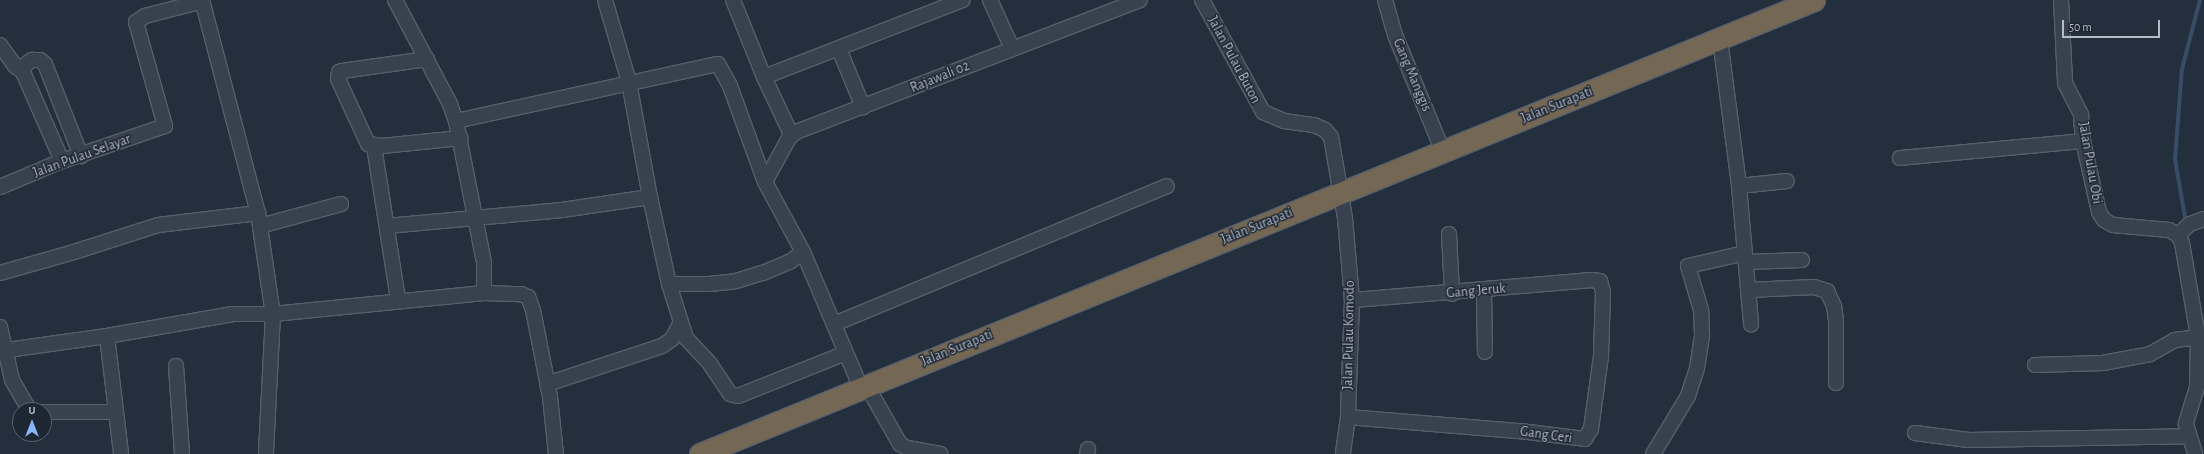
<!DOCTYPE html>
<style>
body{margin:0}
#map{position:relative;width:2204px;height:454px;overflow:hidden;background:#242f3e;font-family:"Alegreya Sans",sans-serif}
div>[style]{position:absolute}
.stream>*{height:4px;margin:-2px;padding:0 2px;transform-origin:2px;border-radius:2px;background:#394c67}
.roads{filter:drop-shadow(1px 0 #565f6c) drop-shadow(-1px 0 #565f6c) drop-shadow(0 1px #565f6c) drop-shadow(0 -1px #565f6c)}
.minor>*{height:14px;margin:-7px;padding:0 7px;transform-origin:7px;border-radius:7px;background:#38414e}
.highway>*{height:21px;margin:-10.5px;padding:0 10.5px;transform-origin:10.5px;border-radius:10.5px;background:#746855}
span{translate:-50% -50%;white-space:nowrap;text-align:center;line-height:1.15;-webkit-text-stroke:3px #1d2633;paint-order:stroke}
.street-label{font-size:14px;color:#b4bcc9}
.north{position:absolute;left:12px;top:402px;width:40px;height:40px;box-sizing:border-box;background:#1d2633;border:1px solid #59626f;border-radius:50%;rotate:0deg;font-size:11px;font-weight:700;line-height:16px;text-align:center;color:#b4bcc9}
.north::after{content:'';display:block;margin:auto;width:14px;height:18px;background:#8ab4f8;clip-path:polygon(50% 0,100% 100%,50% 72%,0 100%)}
.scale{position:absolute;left:2062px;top:20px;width:98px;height:18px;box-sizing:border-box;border:2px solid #b4bcc9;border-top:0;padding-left:5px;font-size:12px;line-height:14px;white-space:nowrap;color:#b4bcc9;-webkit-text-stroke:3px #1d2633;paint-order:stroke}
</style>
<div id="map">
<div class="stream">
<i style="left:2186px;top:223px;width:65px;rotate:-99.8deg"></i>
<i style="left:2175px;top:159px;width:90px;rotate:-85.6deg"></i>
<i style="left:2182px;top:69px;width:71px;rotate:-75.4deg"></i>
</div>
<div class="roads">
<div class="minor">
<i style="left:202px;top:0;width:220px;rotate:75.3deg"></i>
<i style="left:258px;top:213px;width:102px;rotate:81.6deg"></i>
<i style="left:273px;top:314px;width:140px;rotate:92.9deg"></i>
<i style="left:395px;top:0;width:118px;rotate:62.1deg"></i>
<i style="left:450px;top:104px;width:18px;rotate:71deg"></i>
<i style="left:456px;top:121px;width:145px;rotate:78.8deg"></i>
<i style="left:484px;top:263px;width:30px;rotate:90deg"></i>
<i style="left:605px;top:0;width:85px;rotate:73.7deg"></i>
<i style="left:629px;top:82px;width:117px;rotate:79.7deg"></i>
<i style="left:650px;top:197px;width:89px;rotate:77.7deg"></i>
<i style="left:669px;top:284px;width:57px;rotate:72.5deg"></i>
<i style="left:686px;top:338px;width:35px;rotate:47deg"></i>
<i style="left:710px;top:364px;width:36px;rotate:56deg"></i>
<i style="left:730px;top:394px;width:8px;rotate:14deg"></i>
<i style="left:738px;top:396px;width:116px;rotate:-21.7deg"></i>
<i style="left:733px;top:0;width:83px;rotate:68.1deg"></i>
<i style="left:764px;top:77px;width:63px;rotate:64.7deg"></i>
<i style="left:990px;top:0;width:53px;rotate:65.4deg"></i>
<i style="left:1202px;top:0;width:128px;rotate:61.4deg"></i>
<i style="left:1263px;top:112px;width:23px;rotate:23deg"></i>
<i style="left:1284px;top:121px;width:30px;rotate:8deg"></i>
<i style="left:1314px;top:125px;width:12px;rotate:24deg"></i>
<i style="left:1325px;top:130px;width:9px;rotate:49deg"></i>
<i style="left:1331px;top:137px;width:82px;rotate:80.2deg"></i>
<i style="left:1345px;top:218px;width:82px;rotate:85.1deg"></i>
<i style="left:1352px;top:300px;width:117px;rotate:92deg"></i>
<i style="left:1348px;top:417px;width:37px;rotate:98deg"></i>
<i style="left:1385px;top:0;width:36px;rotate:74deg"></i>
<i style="left:1395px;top:35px;width:123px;rotate:67.6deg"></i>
<i style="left:2061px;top:0;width:83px;rotate:87.2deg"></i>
<i style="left:2065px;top:83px;width:36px;rotate:63deg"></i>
<i style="left:2081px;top:115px;width:26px;rotate:86deg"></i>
<i style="left:2083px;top:141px;width:73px;rotate:77.3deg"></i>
<i style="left:2099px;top:212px;width:9px;rotate:58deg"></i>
<i style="left:2104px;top:220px;width:10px;rotate:29deg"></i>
<i style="left:2113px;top:225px;width:56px;rotate:5.1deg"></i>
<i style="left:2169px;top:230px;width:10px;rotate:29deg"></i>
<i style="left:2178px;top:235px;width:9px;rotate:63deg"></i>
<i style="left:2182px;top:243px;width:95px;rotate:80.3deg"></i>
<i style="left:2198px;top:337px;width:50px;rotate:91.1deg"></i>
<i style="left:2197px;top:387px;width:39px;rotate:107deg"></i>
<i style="left:2186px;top:424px;width:31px;rotate:73deg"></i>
<i style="left:1720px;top:39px;width:148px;rotate:82.6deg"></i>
<i style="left:1739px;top:186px;width:139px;rotate:85deg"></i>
<i style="left:0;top:45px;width:26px;rotate:54deg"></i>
<i style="left:15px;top:66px;width:10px;rotate:37deg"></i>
<i style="left:839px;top:49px;width:63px;rotate:67.5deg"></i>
<i style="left:427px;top:59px;width:86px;rotate:172deg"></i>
<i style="left:342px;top:71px;width:3px;rotate:162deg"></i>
<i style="left:339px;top:72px;width:7px;rotate:98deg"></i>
<i style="left:338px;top:79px;width:72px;rotate:65.2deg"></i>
<i style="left:368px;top:144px;width:14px;rotate:8deg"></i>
<i style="left:382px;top:146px;width:79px;rotate:-5.8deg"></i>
<i style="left:764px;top:77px;width:213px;rotate:-21.2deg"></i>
<i style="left:456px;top:121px;width:268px;rotate:-12.3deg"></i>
<i style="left:718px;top:64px;width:25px;rotate:61deg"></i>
<i style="left:730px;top:86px;width:102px;rotate:70deg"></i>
<i style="left:765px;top:182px;width:80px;rotate:61.5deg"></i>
<i style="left:803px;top:252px;width:148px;rotate:66.9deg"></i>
<i style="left:374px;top:146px;width:156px;rotate:81.1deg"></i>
<i style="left:1900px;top:158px;width:184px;rotate:-5.3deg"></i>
<i style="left:62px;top:161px;width:97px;rotate:-113.7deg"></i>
<i style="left:23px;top:72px;width:7px;rotate:-74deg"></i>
<i style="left:25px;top:65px;width:9px;rotate:-36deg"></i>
<i style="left:32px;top:60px;width:8px"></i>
<i style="left:40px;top:60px;width:6px;rotate:39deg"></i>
<i style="left:45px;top:64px;width:99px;rotate:68.6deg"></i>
<i style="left:765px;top:182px;width:50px;rotate:-61.4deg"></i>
<i style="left:789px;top:138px;width:9px;rotate:-41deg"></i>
<i style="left:796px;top:132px;width:368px;rotate:-21deg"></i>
<i style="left:1739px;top:186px;width:48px;rotate:-5.9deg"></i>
<i style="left:0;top:187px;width:67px;rotate:-22.8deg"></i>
<i style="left:62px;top:161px;width:109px;rotate:-18.8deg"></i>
<i style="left:165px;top:126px;width:108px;rotate:-105.6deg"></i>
<i style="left:136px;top:22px;width:11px;rotate:-34deg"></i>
<i style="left:145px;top:16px;width:60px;rotate:-14.5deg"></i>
<i style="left:260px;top:226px;width:84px;rotate:-15.2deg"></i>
<i style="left:387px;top:226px;width:176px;rotate:-5.2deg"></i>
<i style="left:562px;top:210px;width:89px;rotate:-8.4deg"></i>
<i style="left:1449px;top:234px;width:60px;rotate:87.1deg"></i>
<i style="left:2178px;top:235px;width:16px;rotate:-43deg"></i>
<i style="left:2190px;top:224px;width:15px;rotate:-20deg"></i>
<i style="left:1746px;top:262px;width:56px;rotate:-2deg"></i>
<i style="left:0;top:273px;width:77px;rotate:-15.8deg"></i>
<i style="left:74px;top:252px;width:88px;rotate:-17.8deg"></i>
<i style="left:158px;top:225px;width:101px;rotate:-6.8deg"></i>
<i style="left:669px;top:284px;width:40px"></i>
<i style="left:709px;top:284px;width:27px;rotate:-6deg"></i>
<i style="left:736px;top:281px;width:28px;rotate:-17deg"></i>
<i style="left:763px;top:273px;width:30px;rotate:-23deg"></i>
<i style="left:791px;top:261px;width:15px;rotate:-37deg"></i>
<i style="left:1748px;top:290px;width:66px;rotate:-2.6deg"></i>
<i style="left:1814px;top:287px;width:14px;rotate:17deg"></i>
<i style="left:1827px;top:291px;width:17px;rotate:65deg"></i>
<i style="left:1834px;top:306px;width:15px;rotate:82deg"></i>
<i style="left:1836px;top:321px;width:62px;rotate:90deg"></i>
<i style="left:1484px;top:291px;width:61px;rotate:89.1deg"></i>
<i style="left:834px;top:324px;width:360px;rotate:-22.5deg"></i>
<i style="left:0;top:327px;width:54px;rotate:77.2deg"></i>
<i style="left:12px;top:380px;width:34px;rotate:60deg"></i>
<i style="left:107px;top:336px;width:119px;rotate:83.2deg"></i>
<i style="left:0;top:351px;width:108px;rotate:-8deg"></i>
<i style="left:107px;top:336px;width:128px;rotate:-9.9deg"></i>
<i style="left:233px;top:314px;width:40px"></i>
<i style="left:273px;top:314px;width:212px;rotate:-5.7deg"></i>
<i style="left:484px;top:293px;width:37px;rotate:2deg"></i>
<i style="left:521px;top:294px;width:8px;rotate:23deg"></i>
<i style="left:528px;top:297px;width:14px;rotate:69deg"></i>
<i style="left:533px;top:310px;width:89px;rotate:78.9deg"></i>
<i style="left:550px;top:397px;width:57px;rotate:84deg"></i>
<i style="left:2035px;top:365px;width:68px;rotate:-1.7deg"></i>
<i style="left:2103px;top:363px;width:48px;rotate:-10.8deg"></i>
<i style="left:2150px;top:354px;width:29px;rotate:-29deg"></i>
<i style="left:2175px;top:340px;width:23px;rotate:-7deg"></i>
<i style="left:176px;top:366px;width:88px;rotate:86.1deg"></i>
<i style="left:547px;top:384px;width:121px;rotate:-18.3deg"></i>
<i style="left:662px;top:346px;width:12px;rotate:-35deg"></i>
<i style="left:672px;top:339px;width:17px;rotate:-62deg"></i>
<i style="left:867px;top:386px;width:67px;rotate:60.4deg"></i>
<i style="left:900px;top:444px;width:8px;rotate:30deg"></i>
<i style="left:907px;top:448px;width:34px;rotate:10deg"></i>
<i style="left:44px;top:412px;width:71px"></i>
<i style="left:1348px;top:417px;width:173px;rotate:4.7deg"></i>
<i style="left:1520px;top:431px;width:65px;rotate:7deg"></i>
<i style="left:1585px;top:439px;width:12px;rotate:-59deg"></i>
<i style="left:1591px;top:429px;width:74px;rotate:-82.2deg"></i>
<i style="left:1601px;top:356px;width:64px;rotate:-88.2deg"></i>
<i style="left:1603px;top:292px;width:11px;rotate:-105deg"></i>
<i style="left:1600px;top:281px;width:9px;rotate:-174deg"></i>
<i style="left:1591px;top:280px;width:240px;rotate:175.2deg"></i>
<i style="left:1915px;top:433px;width:54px;rotate:7.4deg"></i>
<i style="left:1969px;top:440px;width:220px;rotate:-1deg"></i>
<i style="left:1087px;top:454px;width:5px;rotate:-79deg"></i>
<i style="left:1653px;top:454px;width:68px;rotate:-58.9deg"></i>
<i style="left:1688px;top:396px;width:29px;rotate:-72deg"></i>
<i style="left:1697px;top:368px;width:33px;rotate:-81deg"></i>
<i style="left:1702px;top:335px;width:25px;rotate:-92deg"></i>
<i style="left:1701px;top:310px;width:46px;rotate:-106.5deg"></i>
<i style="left:1688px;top:266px;width:58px;rotate:-12.8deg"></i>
</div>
<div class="highway">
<i style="left:700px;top:454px;width:1203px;rotate:-22.17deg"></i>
</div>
</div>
<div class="street-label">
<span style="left:1234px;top:60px;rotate:62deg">Jalan Pulau Buton</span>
<span style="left:1412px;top:75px;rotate:67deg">Gang Manggis</span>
<span style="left:940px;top:77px;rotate:-22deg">Rajawali 02</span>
<span style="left:1557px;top:105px;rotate:-22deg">Jalan Surapati</span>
<span style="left:82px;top:156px;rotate:-20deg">Jalan Pulau Selayar</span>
<span style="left:2090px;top:163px;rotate:80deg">Jalan Pulau Obi</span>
<span style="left:1257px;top:226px;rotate:-22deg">Jalan Surapati</span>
<span style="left:1476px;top:291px;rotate:-5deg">Gang Jeruk</span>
<span style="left:1349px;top:335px;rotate:-89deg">Jalan Pulau Komodo</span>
<span style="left:957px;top:348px;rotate:-22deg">Jalan Surapati</span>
<span style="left:1546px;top:435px;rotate:8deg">Gang Ceri</span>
</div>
<div class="north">U</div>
<div class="scale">50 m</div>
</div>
